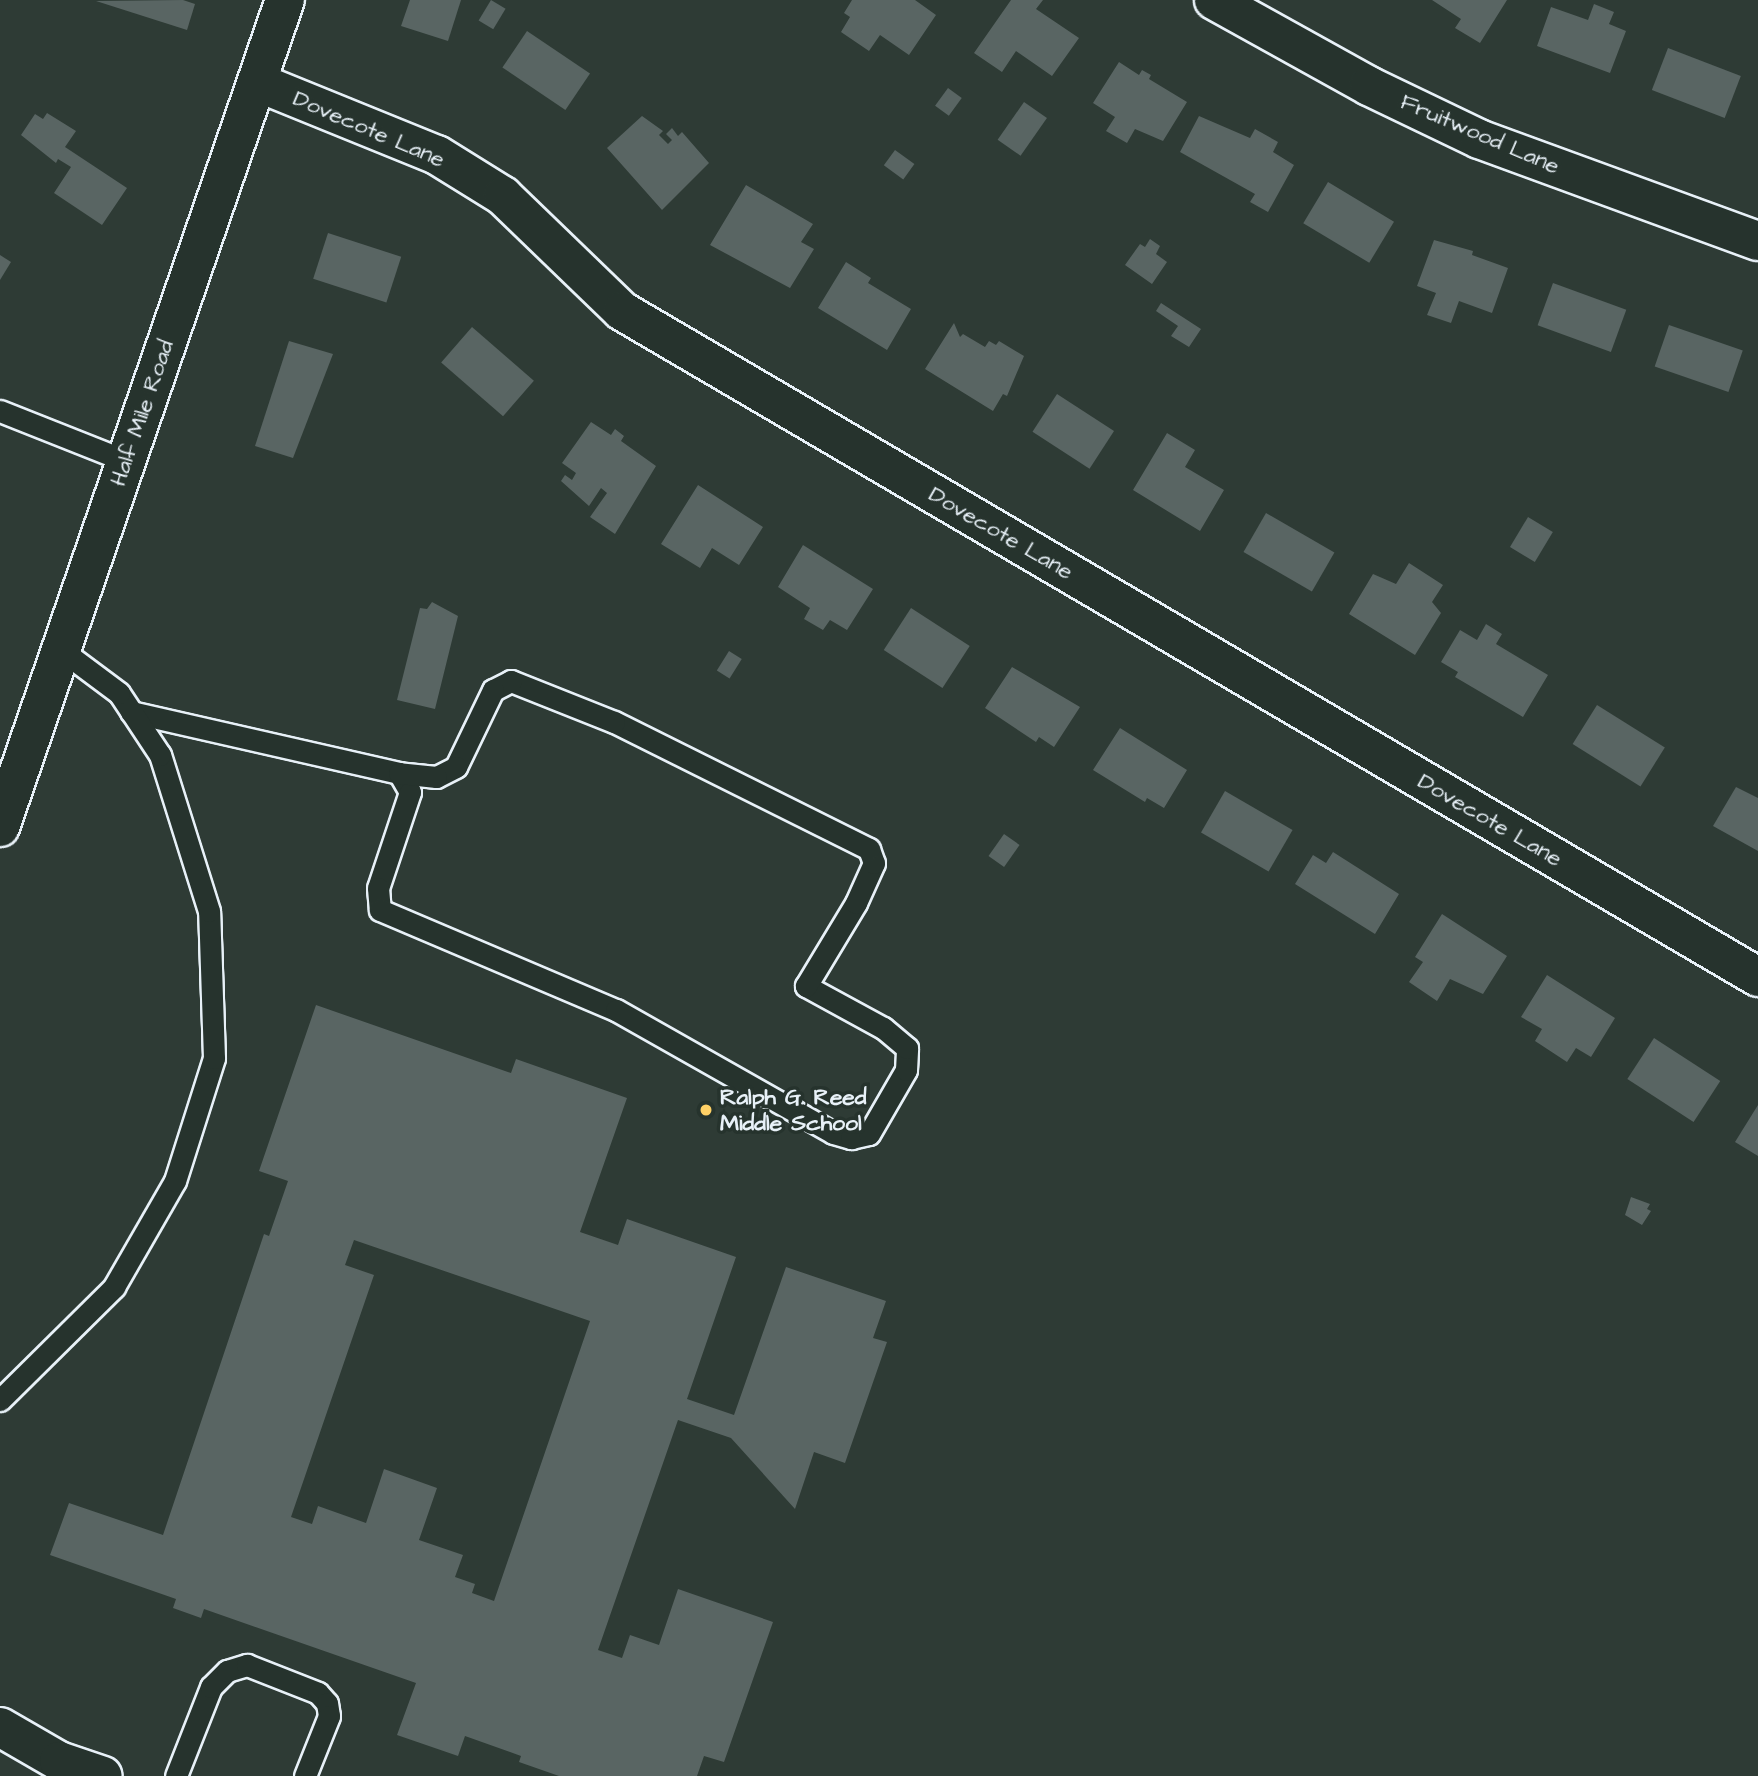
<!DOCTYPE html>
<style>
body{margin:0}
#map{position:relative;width:1758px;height:1776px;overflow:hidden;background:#2e3b35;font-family:"Architects Daughter",sans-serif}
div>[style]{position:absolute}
.building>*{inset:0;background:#596563;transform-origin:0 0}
.roads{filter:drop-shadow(2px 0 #e8f1f8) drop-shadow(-2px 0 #e8f1f8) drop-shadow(0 2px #e8f1f8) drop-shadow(0 -2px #e8f1f8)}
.service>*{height:21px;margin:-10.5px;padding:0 10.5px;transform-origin:10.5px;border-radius:10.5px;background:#26332d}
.minor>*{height:38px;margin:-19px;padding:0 19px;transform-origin:19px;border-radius:19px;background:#26332d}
.dots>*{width:19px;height:19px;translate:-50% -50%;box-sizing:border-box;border:4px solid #26332d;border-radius:50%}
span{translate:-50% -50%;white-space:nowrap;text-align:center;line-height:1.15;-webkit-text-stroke:7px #26332d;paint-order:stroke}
.street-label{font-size:23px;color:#e8f1f8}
.poi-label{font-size:23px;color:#e8f1f8;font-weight:700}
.left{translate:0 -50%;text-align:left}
</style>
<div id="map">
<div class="building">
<i style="clip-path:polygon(183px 0,195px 4px,187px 30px,96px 1px)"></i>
<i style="clip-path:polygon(410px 0,461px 0,448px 41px,401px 26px)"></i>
<i style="left:491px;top:0;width:17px;height:24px;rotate:31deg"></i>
<i style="clip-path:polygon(852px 0,915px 0,936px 15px,909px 55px,880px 35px,869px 51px,841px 32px,850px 17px,844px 13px)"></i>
<i style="clip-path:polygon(1011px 0,1043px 0,1036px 9px,1079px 38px,1052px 76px,1016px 51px,1002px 72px,974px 53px)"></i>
<i style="clip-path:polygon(1432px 0,1507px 0,1480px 43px,1455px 28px,1461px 19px)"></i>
<i style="clip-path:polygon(1594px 4px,1614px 12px,1609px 24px,1626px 31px,1610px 73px,1537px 46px,1551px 7px,1588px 20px)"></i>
<i style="left:527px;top:31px;width:76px;height:44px;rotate:34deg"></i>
<i style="left:1668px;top:48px;width:78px;height:45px;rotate:21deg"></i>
<i style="clip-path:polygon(1119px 62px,1139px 75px,1142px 70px,1151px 75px,1149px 79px,1187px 102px,1163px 141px,1135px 129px,1127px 143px,1106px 131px,1115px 117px,1093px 103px)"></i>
<i style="left:948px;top:88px;width:17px;height:22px;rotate:36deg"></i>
<i style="left:1024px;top:102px;width:28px;height:46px;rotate:35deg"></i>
<i style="clip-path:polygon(47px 113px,76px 131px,65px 147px,127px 188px,102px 225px,54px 193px,71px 167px,58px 159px,56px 163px,21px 135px,35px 114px,43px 119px)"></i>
<i style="clip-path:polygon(642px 116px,663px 131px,659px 135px,668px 144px,672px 140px,666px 134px,672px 128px,678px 136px,682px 132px,709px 163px,662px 210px,607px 148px)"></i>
<i style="clip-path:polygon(1199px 116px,1250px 138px,1255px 129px,1278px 142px,1273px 152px,1294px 165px,1268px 212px,1250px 202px,1255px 194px,1180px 152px)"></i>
<i style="left:895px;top:150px;width:24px;height:19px;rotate:36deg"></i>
<i style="left:1328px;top:182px;width:77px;height:48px;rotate:31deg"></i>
<i style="clip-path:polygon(746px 185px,813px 224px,801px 242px,814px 249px,790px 288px,710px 245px)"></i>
<i style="left:328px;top:233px;width:77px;height:48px;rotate:18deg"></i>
<i style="clip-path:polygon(1150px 239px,1160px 246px,1156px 254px,1167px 262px,1152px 284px,1125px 265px,1140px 244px,1145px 247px)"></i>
<i style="clip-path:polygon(1434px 240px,1473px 251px,1472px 255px,1508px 268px,1492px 313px,1459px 301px,1451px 323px,1427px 315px,1436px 293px,1417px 286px)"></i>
<i style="clip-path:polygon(0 255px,11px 262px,0 280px)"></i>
<i style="clip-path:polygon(846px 262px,871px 278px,868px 283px,911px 309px,887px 350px,818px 308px)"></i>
<i style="left:1553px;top:283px;width:78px;height:45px;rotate:20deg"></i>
<i style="clip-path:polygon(1161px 303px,1201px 329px,1189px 347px,1171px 336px,1178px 326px,1156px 311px)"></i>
<i style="clip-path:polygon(954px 323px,960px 337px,963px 334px,985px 347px,989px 341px,996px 345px,999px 341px,1024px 356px,1007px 396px,1003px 394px,993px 411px,925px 369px)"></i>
<i style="left:1669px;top:325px;width:78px;height:44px;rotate:19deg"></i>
<i style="left:472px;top:327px;width:82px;height:47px;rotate:41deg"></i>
<i style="clip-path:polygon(289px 341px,333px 354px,293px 458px,255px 446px)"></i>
<i style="left:1057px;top:394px;width:68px;height:45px;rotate:33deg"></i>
<i style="clip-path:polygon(591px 422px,611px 435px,615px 429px,624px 436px,621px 441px,656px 466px,615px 534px,590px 517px,607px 493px,601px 488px,589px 506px,561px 481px,565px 475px,572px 480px,576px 473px,562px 463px)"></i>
<i style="clip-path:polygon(1167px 433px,1195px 450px,1185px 467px,1224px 490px,1200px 531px,1133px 490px)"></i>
<i style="clip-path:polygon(698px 485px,763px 527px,739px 565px,712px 548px,700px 568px,661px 544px)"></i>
<i style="left:1266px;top:513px;width:79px;height:45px;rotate:30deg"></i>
<i style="left:1528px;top:517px;width:29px;height:35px;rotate:31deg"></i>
<i style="clip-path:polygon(803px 545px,873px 589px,847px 630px,830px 620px,823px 630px,804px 619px,810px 608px,778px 587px)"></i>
<i style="clip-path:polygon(1409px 563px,1443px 585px,1432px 602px,1441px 613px,1415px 655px,1349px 614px,1373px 574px,1396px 584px)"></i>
<i style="clip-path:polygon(432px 602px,458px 616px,435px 709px,397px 700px,420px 608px,427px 609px)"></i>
<i style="left:911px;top:608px;width:70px;height:50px;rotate:33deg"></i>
<i style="clip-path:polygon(1486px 624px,1502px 634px,1496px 644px,1548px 675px,1523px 717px,1455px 677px,1458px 672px,1441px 662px,1460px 630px,1477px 640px)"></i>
<i style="left:729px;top:651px;width:15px;height:23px;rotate:32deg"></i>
<i style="clip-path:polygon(1012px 667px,1080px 707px,1054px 747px,1039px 737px,1036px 742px,985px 708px)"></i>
<i style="left:1597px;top:705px;width:80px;height:46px;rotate:32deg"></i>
<i style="clip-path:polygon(1120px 728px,1187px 770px,1164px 808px,1147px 798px,1145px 802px,1093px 770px)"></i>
<i style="clip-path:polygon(1736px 787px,1758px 798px,1758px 851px,1713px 826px)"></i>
<i style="left:1225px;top:791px;width:78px;height:48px;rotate:30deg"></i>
<i style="left:1004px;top:834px;width:19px;height:27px;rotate:35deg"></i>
<i style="clip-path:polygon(1333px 852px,1399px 894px,1375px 934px,1295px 884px,1313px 855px,1326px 863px)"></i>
<i style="clip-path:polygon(1442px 914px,1507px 956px,1483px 994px,1450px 979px,1437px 1001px,1409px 982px,1423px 962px,1415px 957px)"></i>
<i style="clip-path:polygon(1547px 975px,1615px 1018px,1591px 1057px,1576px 1048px,1567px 1062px,1535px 1041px,1542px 1029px,1521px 1017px)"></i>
<i style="clip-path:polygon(evenodd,316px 1005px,511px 1073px,516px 1059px,627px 1098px,580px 1232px,618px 1245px,627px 1219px,736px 1257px,687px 1399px,734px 1415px,786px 1267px,886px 1301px,873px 1338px,887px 1342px,845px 1463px,814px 1452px,795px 1509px,731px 1438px,678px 1420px,598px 1650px,622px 1658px,630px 1635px,659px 1645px,678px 1589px,773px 1622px,724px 1762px,704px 1756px,697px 1776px,559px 1776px,519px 1762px,521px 1756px,465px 1736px,458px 1756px,397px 1735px,416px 1683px,204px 1609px,201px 1618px,173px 1608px,176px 1599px,50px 1555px,69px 1503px,163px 1535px,264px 1234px,269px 1236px,288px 1181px,259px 1171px,316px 1005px,354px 1240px,590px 1321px,494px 1601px,472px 1593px,475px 1584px,455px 1577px,463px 1555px,419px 1540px,437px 1488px,384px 1469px,366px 1523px,318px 1506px,312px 1524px,291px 1517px,374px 1275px,345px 1265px,354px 1240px)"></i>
<i style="left:1654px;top:1038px;width:79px;height:49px;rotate:33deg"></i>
<i style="clip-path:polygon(1758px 1105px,1758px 1156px,1735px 1142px)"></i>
<i style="clip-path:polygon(1631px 1197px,1650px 1204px,1647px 1209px,1651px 1211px,1642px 1225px,1625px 1215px)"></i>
</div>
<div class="roads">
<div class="service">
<i style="left:0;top:411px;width:136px;rotate:21.6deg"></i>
<i style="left:131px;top:712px;width:275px;rotate:12.8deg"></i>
<i style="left:399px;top:773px;width:22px;rotate:60deg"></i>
<i style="left:410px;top:792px;width:101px;rotate:108.4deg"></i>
<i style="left:378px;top:888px;width:22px;rotate:85deg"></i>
<i style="left:380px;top:910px;width:256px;rotate:23deg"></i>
<i style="left:616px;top:1010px;width:249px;rotate:29.5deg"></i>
<i style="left:833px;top:1133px;width:19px;rotate:16deg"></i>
<i style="left:851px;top:1138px;width:18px;rotate:-13deg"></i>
<i style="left:869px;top:1134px;width:74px;rotate:-60deg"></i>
<i style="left:906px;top:1070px;width:22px;rotate:-87deg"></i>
<i style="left:907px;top:1048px;width:31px;rotate:-140deg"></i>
<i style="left:883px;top:1028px;width:88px;rotate:-151.4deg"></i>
<i style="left:806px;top:986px;width:97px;rotate:-58.9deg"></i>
<i style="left:856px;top:903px;width:44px;rotate:-65.8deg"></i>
<i style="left:874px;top:863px;width:15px;rotate:-110deg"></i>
<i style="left:869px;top:849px;width:285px;rotate:-153.5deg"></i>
<i style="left:614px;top:722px;width:111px;rotate:-158.3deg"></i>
<i style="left:511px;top:681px;width:20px;rotate:153deg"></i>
<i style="left:493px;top:690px;width:85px;rotate:115.7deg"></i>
<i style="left:456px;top:767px;width:22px;rotate:153deg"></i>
<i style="left:436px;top:777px;width:37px;rotate:-174deg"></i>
<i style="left:0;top:1400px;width:161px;rotate:-44.7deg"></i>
<i style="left:114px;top:1287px;width:122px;rotate:-60.1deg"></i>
<i style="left:175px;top:1181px;width:129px;rotate:-72.4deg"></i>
<i style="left:214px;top:1058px;width:147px;rotate:-91.9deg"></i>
<i style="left:209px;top:911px;width:164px;rotate:-107.4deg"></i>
<i style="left:160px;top:755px;width:74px;rotate:-123.5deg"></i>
<i style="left:119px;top:693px;width:74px;rotate:-143.3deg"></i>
<i style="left:176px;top:1776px;width:96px;rotate:-68.5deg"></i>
<i style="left:211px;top:1687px;width:23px;rotate:-45deg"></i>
<i style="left:227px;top:1671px;width:21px;rotate:-17deg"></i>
<i style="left:247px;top:1665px;width:76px;rotate:21.5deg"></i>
<i style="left:318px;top:1693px;width:13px;rotate:48deg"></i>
<i style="left:327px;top:1703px;width:13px;rotate:81deg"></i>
<i style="left:329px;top:1716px;width:65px;rotate:111.8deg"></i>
</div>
<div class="minor">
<i style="left:1214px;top:0;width:177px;rotate:29deg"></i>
<i style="left:1369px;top:86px;width:122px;rotate:25.7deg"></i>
<i style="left:1479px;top:139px;width:297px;rotate:20.1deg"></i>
<i style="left:257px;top:82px;width:194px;rotate:22.1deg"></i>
<i style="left:437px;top:155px;width:78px;rotate:31.8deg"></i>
<i style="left:503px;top:196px;width:165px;rotate:44deg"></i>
<i style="left:622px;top:311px;width:1317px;rotate:30.38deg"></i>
<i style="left:0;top:827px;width:875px;rotate:-70.99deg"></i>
<i style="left:0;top:1727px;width:68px;rotate:30deg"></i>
<i style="left:59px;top:1761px;width:46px;rotate:18.8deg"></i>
</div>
</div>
<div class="dots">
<i style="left:706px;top:1110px;background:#ffd166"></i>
</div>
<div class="street-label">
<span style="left:369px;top:129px;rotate:23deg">Dovecote Lane</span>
<span style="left:1480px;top:134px;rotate:23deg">Fruitwood Lane</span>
<span style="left:142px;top:413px;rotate:-71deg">Half Mile Road</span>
<span style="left:1001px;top:533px;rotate:30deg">Dovecote Lane</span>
<span style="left:1490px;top:820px;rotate:30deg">Dovecote Lane</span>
</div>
<div class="poi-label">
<span class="left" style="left:720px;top:1110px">Ralph G. Reed<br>Middle School</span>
</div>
</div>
